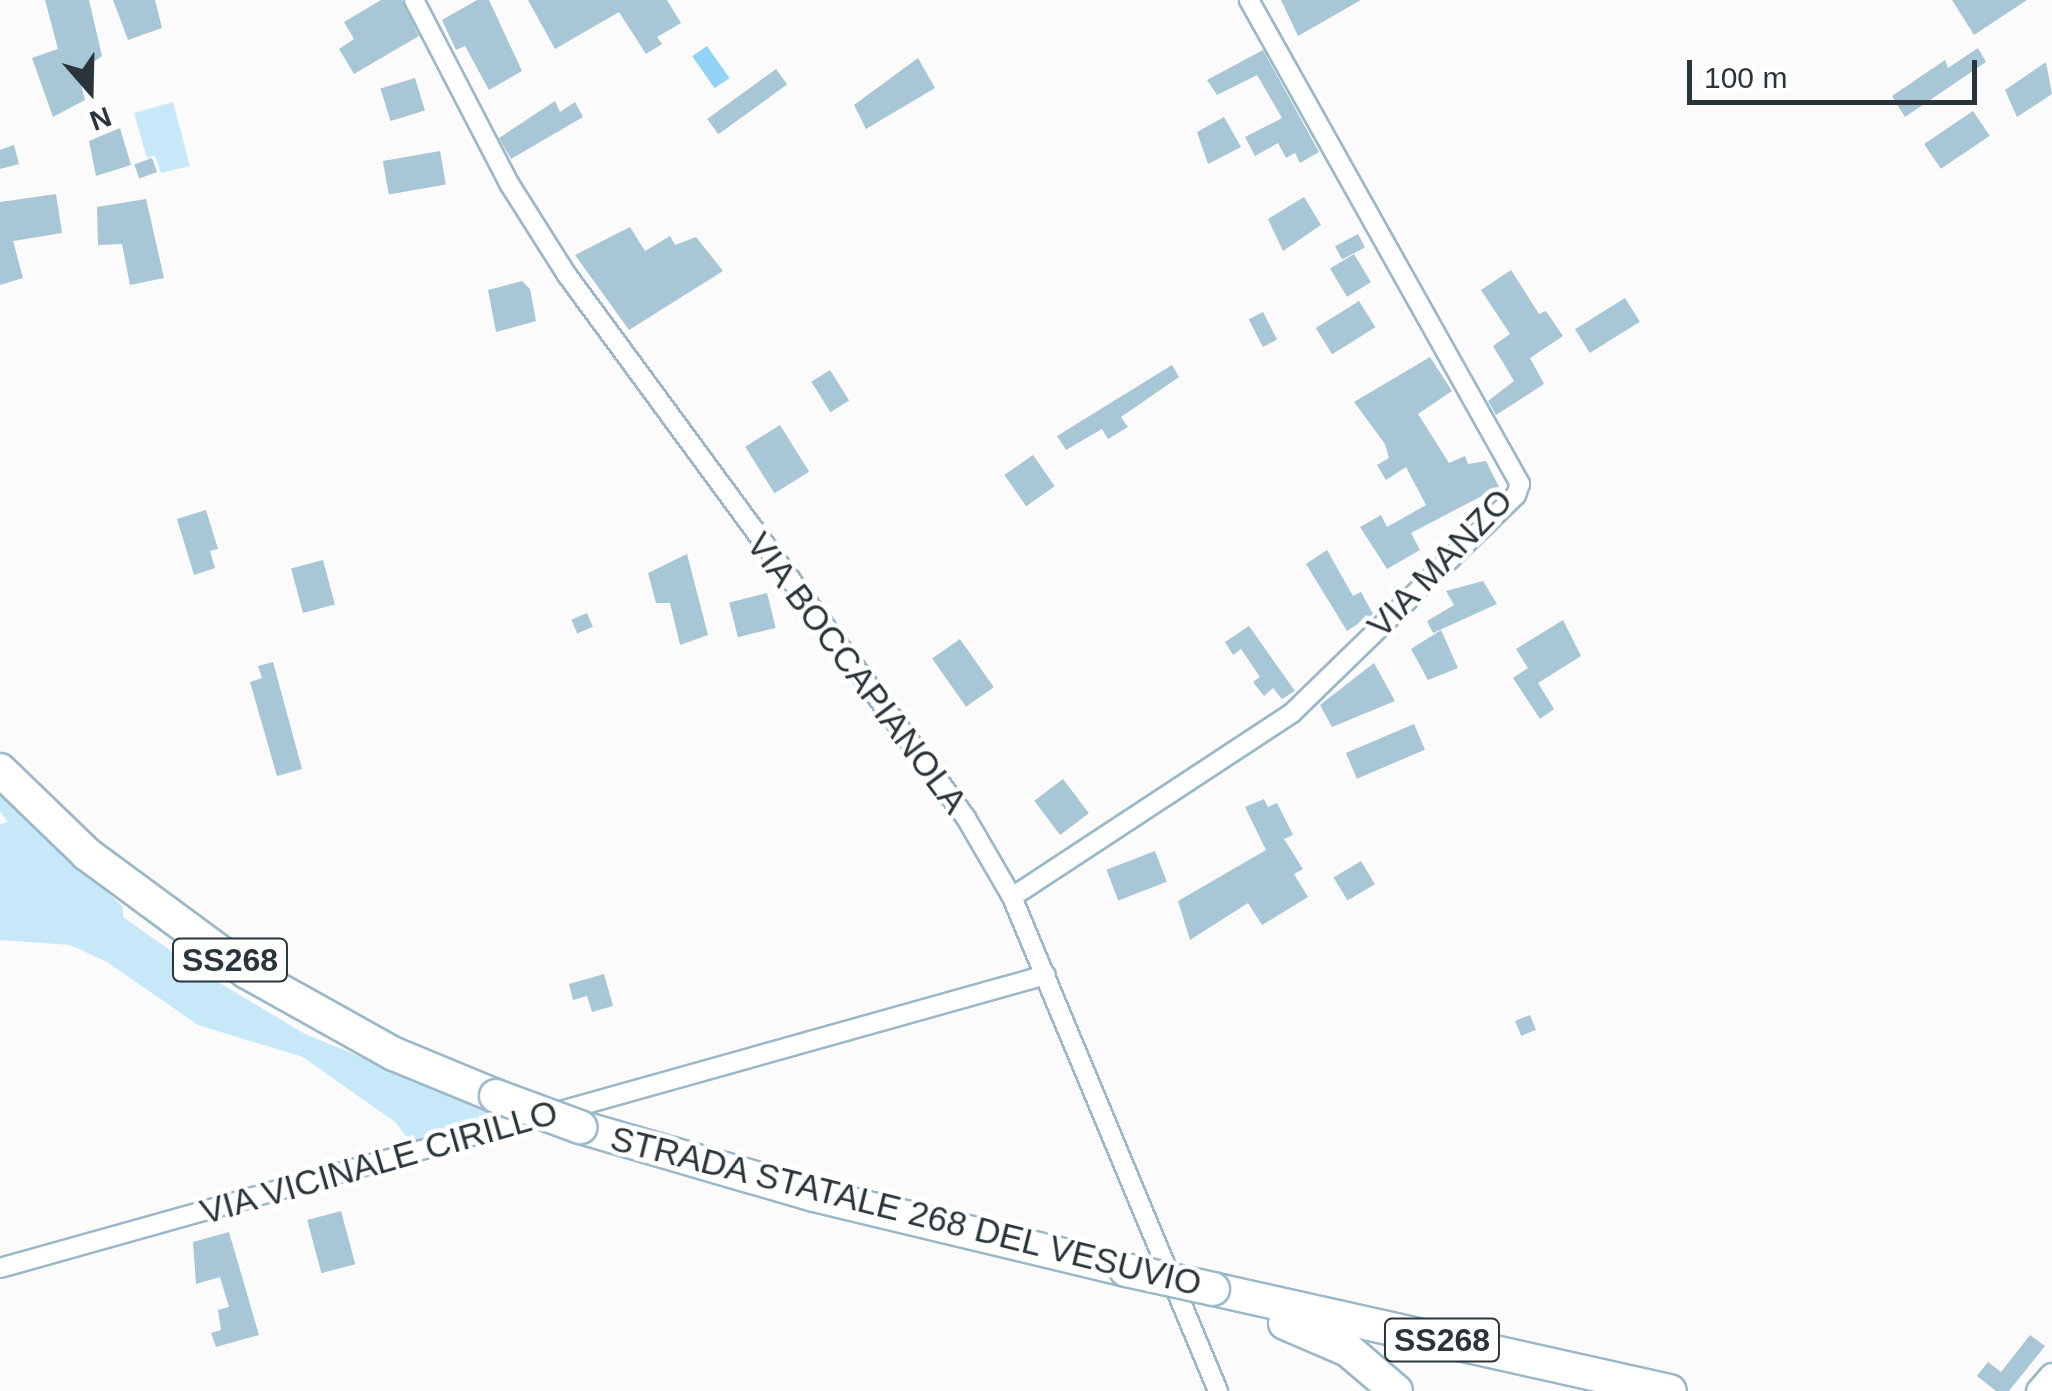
<!DOCTYPE html>
<style>
body{margin:0}
#map{position:relative;width:2052px;height:1391px;overflow:hidden;background:#fbfbfb;font-family:Helvetica,sans-serif}
div>[style]{position:absolute}
.green>*{inset:0;background:#c7e8f9}
.water>*{inset:0;background:#91d3f5;transform-origin:0 0}
.building>*{inset:0;background:#a7c6d6;transform-origin:0 0}
.roads{filter:drop-shadow(2px 0 #9ab8c8) drop-shadow(-2px 0 #9ab8c8) drop-shadow(0 2px #9ab8c8) drop-shadow(0 -2px #9ab8c8)}
.street>*{height:18px;margin:-9px;padding:0 9px;transform-origin:9px;border-radius:9px;background:#fff}
.secondary>*{height:25px;margin:-12.5px;padding:0 12.5px;transform-origin:12.5px;border-radius:12.5px;background:#fff}
.highway>*{height:32px;margin:-16px;padding:0 16px;transform-origin:16px;border-radius:16px;background:#fff}
.bridges{filter:drop-shadow(2px 0 #9ab8c8) drop-shadow(-2px 0 #9ab8c8) drop-shadow(0 2px #9ab8c8) drop-shadow(0 -2px #9ab8c8)}
.highway-bridge>*{height:32px;margin:-16px;padding:0 16px;transform-origin:16px;border-radius:16px;background:#fff}
span{translate:-50% -50%;white-space:nowrap;text-align:center;line-height:1.15;-webkit-text-stroke:9px #fff;paint-order:stroke}
.shield-label span{padding:2px 8px;background:#fff;border:2px solid;border-radius:8px;-webkit-text-stroke-width:0}
.shield-label{font-size:32px;color:#29353b;font-weight:700}
.street-label{font-size:35px;color:#29353b}
.north{position:absolute;left:40px;top:40px;width:100px;height:100px;-webkit-text-stroke:8px #fff;paint-order:stroke;rotate:160deg;font-size:28px;font-weight:700;line-height:40px;text-align:center;color:#29353b}
.north::after{content:'';display:block;margin:auto;width:35px;height:45px;background:#29353b;clip-path:polygon(50% 0,100% 100%,50% 72%,0 100%)}
.scale{position:absolute;left:1687px;top:60px;width:290px;height:45px;box-sizing:border-box;border:5px solid #29353b;border-top:0;padding-left:12px;font-size:30px;line-height:35px;white-space:nowrap;color:#29353b;-webkit-text-stroke:8px #fff;paint-order:stroke}
</style>
<div id="map">
<div class="green">
<i style="clip-path:polygon(173px 102px,190px 166px,161px 173px,155px 156px,147px 158px,134px 113px)"></i>
<i style="clip-path:polygon(0 791px,123px 907px,123px 917px,198px 970px,305px 1034px,498px 1113px,498px 1119px,411px 1142px,395px 1122px,303px 1057px,198px 1025px,107px 962px,70px 945px,0 940px,0 824px,8px 822px,0 811px)"></i>
</div>
<div class="water">
<i style="left:707px;top:46px;width:39px;height:18px;rotate:55deg"></i>
</div>
<div class="building">
<i style="clip-path:polygon(45px 0,89px 0,102px 56px,78px 73px,85px 100px,53px 117px,32px 58px,58px 49px)"></i>
<i style="clip-path:polygon(113px 0,155px 0,162px 28px,128px 40px)"></i>
<i style="clip-path:polygon(381px 0,402px 0,419px 36px,354px 74px,339px 49px,354px 39px,344px 22px)"></i>
<i style="clip-path:polygon(477px 0,489px 0,522px 71px,489px 90px,465px 46px,456px 50px,442px 20px)"></i>
<i style="clip-path:polygon(528px 0,667px 0,681px 23px,657px 37px,662px 44px,646px 54px,619px 12px,555px 49px)"></i>
<i style="clip-path:polygon(1281px 0,1361px 0,1298px 36px)"></i>
<i style="clip-path:polygon(1952px 0,2027px 0,1974px 35px)"></i>
<i style="clip-path:polygon(1978px 48px,1986px 62px,1905px 117px,1892px 96px,1945px 60px,1948px 68px)"></i>
<i style="clip-path:polygon(1263px 50px,1319px 152px,1300px 163px,1295px 153px,1286px 158px,1278px 143px,1255px 156px,1245px 137px,1282px 118px,1257px 75px,1217px 95px,1207px 80px)"></i>
<i style="clip-path:polygon(918px 58px,935px 88px,866px 129px,854px 105px)"></i>
<i style="clip-path:polygon(2046px 62px,2052px 94px,2017px 117px,2005px 90px)"></i>
<i style="left:776px;top:69px;width:19px;height:85px;rotate:54deg"></i>
<i style="left:415px;top:78px;width:34px;height:36px;rotate:73deg"></i>
<i style="clip-path:polygon(555px 101px,560px 112px,575px 102px,583px 117px,511px 159px,499px 138px)"></i>
<i style="left:1973px;top:111px;width:30px;height:59px;rotate:56deg"></i>
<i style="clip-path:polygon(1224px 117px,1241px 147px,1208px 164px,1197px 132px)"></i>
<i style="clip-path:polygon(120px 128px,131px 165px,96px 176px,89px 141px)"></i>
<i style="clip-path:polygon(14px 145px,19px 164px,0 169px,0 150px)"></i>
<i style="left:440px;top:151px;width:34px;height:58px;rotate:80deg"></i>
<i style="left:152px;top:158px;width:15px;height:19px;rotate:70deg"></i>
<i style="clip-path:polygon(56px 194px,62px 233px,13px 241px,23px 278px,0 285px,0 202px)"></i>
<i style="clip-path:polygon(1304px 197px,1321px 225px,1283px 251px,1268px 219px)"></i>
<i style="clip-path:polygon(146px 199px,164px 278px,130px 285px,122px 244px,98px 245px,97px 207px)"></i>
<i style="clip-path:polygon(630px 227px,645px 251px,670px 236px,675px 245px,696px 237px,723px 271px,629px 330px,575px 255px)"></i>
<i style="left:1358px;top:234px;width:15px;height:26px;rotate:62deg"></i>
<i style="left:1354px;top:254px;width:33px;height:28px;rotate:59deg"></i>
<i style="clip-path:polygon(1511px 270px,1539px 314px,1546px 311px,1563px 336px,1530px 358px,1544px 384px,1496px 415px,1488px 401px,1514px 381px,1493px 346px,1510px 334px,1481px 290px)"></i>
<i style="clip-path:polygon(522px 281px,530px 289px,536px 321px,496px 332px,488px 290px)"></i>
<i style="left:1625px;top:298px;width:28px;height:59px;rotate:58deg"></i>
<i style="left:1359px;top:301px;width:31px;height:51px;rotate:58deg"></i>
<i style="left:1263px;top:312px;width:31px;height:16px;rotate:63deg"></i>
<i style="clip-path:polygon(1430px 357px,1452px 391px,1418px 414px,1449px 463px,1465px 456px,1468px 464px,1486px 461px,1499px 487px,1411px 533px,1420px 550px,1387px 569px,1360px 527px,1381px 515px,1387px 527px,1426px 505px,1406px 467px,1386px 480px,1377px 465px,1389px 458px,1385px 444px,1354px 402px)"></i>
<i style="clip-path:polygon(1172px 365px,1179px 377px,1121px 417px,1128px 427px,1108px 439px,1102px 429px,1066px 450px,1057px 436px)"></i>
<i style="left:830px;top:370px;width:36px;height:22px;rotate:58deg"></i>
<i style="left:780px;top:425px;width:55px;height:41px;rotate:58deg"></i>
<i style="left:1033px;top:455px;width:38px;height:35px;rotate:55deg"></i>
<i style="clip-path:polygon(206px 510px,218px 549px,210px 551px,215px 568px,194px 575px,177px 519px)"></i>
<i style="clip-path:polygon(1327px 550px,1353px 596px,1361px 592px,1373px 614px,1347px 631px,1306px 564px)"></i>
<i style="clip-path:polygon(687px 554px,708px 635px,680px 645px,670px 603px,656px 603px,648px 573px)"></i>
<i style="left:323px;top:560px;width:46px;height:33px;rotate:75deg"></i>
<i style="clip-path:polygon(1483px 581px,1497px 604px,1433px 633px,1427px 621px,1454px 605px,1446px 591px)"></i>
<i style="left:767px;top:593px;width:36px;height:39px;rotate:76deg"></i>
<i style="left:587px;top:613px;width:15px;height:17px;rotate:67deg"></i>
<i style="clip-path:polygon(1563px 620px,1581px 656px,1538px 683px,1554px 709px,1540px 719px,1513px 678px,1528px 668px,1516px 649px)"></i>
<i style="clip-path:polygon(1249px 626px,1295px 691px,1282px 699px,1273px 688px,1264px 696px,1253px 682px,1260px 677px,1241px 649px,1233px 655px,1225px 642px)"></i>
<i style="clip-path:polygon(1441px 630px,1458px 668px,1428px 680px,1411px 649px)"></i>
<i style="left:960px;top:639px;width:59px;height:34px;rotate:55deg"></i>
<i style="clip-path:polygon(273px 662px,302px 769px,277px 776px,250px 682px,262px 678px,258px 666px)"></i>
<i style="clip-path:polygon(1374px 663px,1395px 701px,1332px 727px,1320px 705px)"></i>
<i style="left:1414px;top:724px;width:28px;height:74px;rotate:67deg"></i>
<i style="left:1063px;top:779px;width:43px;height:36px;rotate:53deg"></i>
<i style="clip-path:polygon(1264px 799px,1268px 807px,1277px 803px,1293px 835px,1284px 839px,1303px 869px,1294px 874px,1308px 897px,1262px 925px,1248px 903px,1190px 940px,1178px 901px,1266px 850px,1245px 807px)"></i>
<i style="left:1155px;top:851px;width:33px;height:52px;rotate:69deg"></i>
<i style="left:1361px;top:861px;width:27px;height:32px;rotate:59deg"></i>
<i style="clip-path:polygon(604px 974px,613px 1006px,592px 1012px,587px 996px,573px 1000px,569px 984px)"></i>
<i style="left:1530px;top:1015px;width:16px;height:16px;rotate:68deg"></i>
<i style="left:341px;top:1211px;width:55px;height:35px;rotate:75deg"></i>
<i style="clip-path:polygon(229px 1232px,259px 1335px,216px 1347px,211px 1333px,221px 1330px,218px 1310px,229px 1307px,220px 1277px,196px 1284px,193px 1242px)"></i>
<i style="clip-path:polygon(2030px 1335px,2045px 1346px,2009px 1391px,1996px 1391px,1977px 1376px,1988px 1362px,2001px 1372px)"></i>
</div>
<div class="roads">
<div class="street">
<i style="left:414px;top:0;width:208px;rotate:62.6deg"></i>
<i style="left:510px;top:185px;width:107px;rotate:57.7deg"></i>
<i style="left:567px;top:275px;width:674px;rotate:53.69deg"></i>
<i style="left:966px;top:818px;width:91px;rotate:59.8deg"></i>
<i style="left:1012px;top:897px;width:535px;rotate:67.36deg"></i>
<i style="left:1012px;top:897px;width:335px;rotate:-33.3deg"></i>
<i style="left:1292px;top:713px;width:313px;rotate:-44.2deg"></i>
<i style="left:1516px;top:495px;width:12px;rotate:-70deg"></i>
<i style="left:1520px;top:484px;width:555px;rotate:-119.25deg"></i>
<i style="left:0;top:1268px;width:1086px;rotate:-15.65deg"></i>
</div>
<div class="secondary">
<i style="left:2039px;top:1391px;width:20px;rotate:-49deg"></i>
</div>
<div class="highway">
<i style="left:0;top:770px;width:121px;rotate:44deg"></i>
<i style="left:87px;top:854px;width:199px;rotate:36.4deg"></i>
<i style="left:247px;top:972px;width:168px;rotate:29.2deg"></i>
<i style="left:394px;top:1054px;width:110px;rotate:22.4deg"></i>
<i style="left:580px;top:1127px;width:244px;rotate:16.2deg"></i>
<i style="left:814px;top:1195px;width:321px;rotate:13.5deg"></i>
<i style="left:1213px;top:1289px;width:468px;rotate:12.6deg"></i>
<i style="left:1285px;top:1323px;width:69px;rotate:23.2deg"></i>
<i style="left:1348px;top:1350px;width:63px;rotate:40.5deg"></i>
</div>
</div>
<div class="bridges">
<div class="highway-bridge">
<i style="left:496px;top:1096px;width:90px;rotate:20.3deg"></i>
<i style="left:1126px;top:1270px;width:89px;rotate:12.3deg"></i>
</div>
</div>
<div class="shield-label">
<span style="left:230px;top:960px">SS268</span>
<span style="left:1442px;top:1340px">SS268</span>
</div>
<div class="street-label">
<span style="left:1440px;top:563px;rotate:-46deg">VIA MANZO</span>
<span style="left:857px;top:673px;rotate:53deg">VIA BOCCAPIANOLA</span>
<span style="left:379px;top:1162px;rotate:-16deg">VIA VICINALE CIRILLO</span>
<span style="left:906px;top:1211px;rotate:14deg">STRADA STATALE 268 DEL VESUVIO</span>
</div>
<div class="north">N</div>
<div class="scale">100 m</div>
</div>
